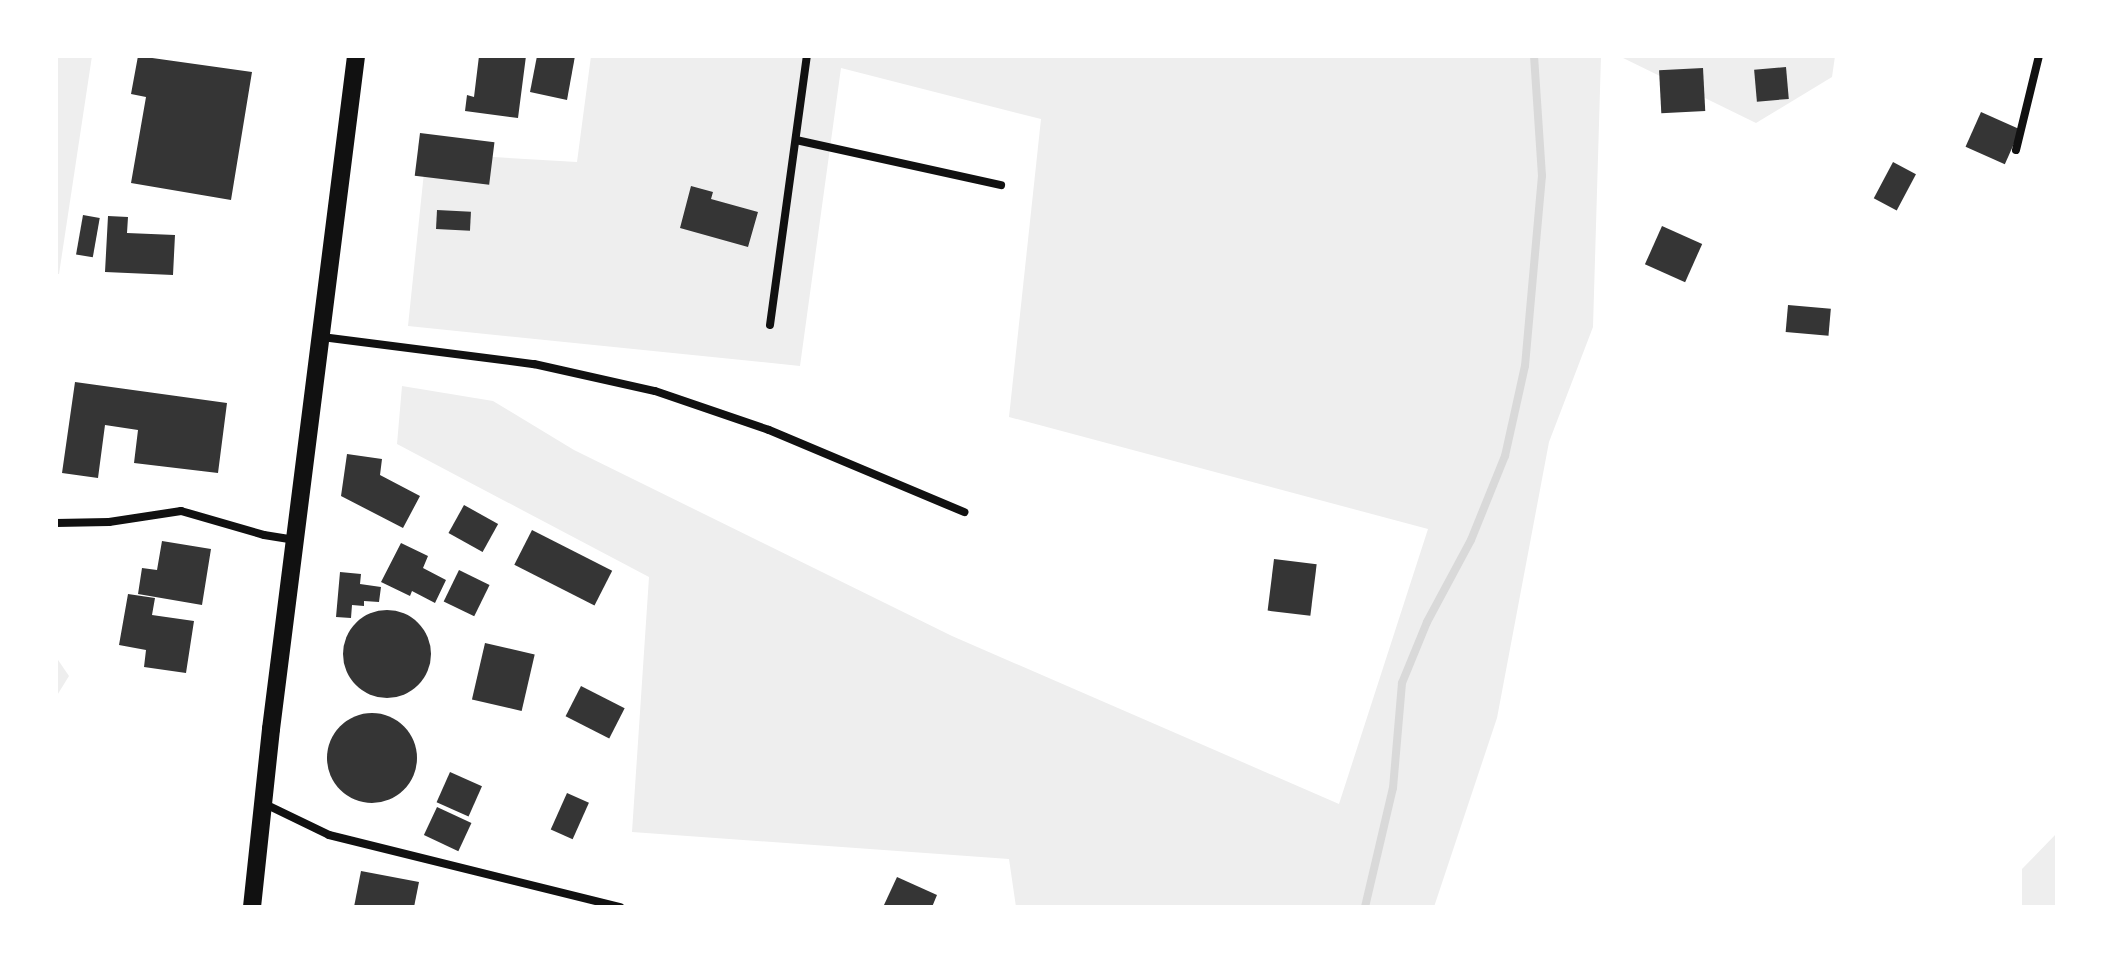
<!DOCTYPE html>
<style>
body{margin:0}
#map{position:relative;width:2113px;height:963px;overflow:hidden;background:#fff;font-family:"Roboto Condensed",sans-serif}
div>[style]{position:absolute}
.green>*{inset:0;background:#eee}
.stream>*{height:8px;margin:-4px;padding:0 4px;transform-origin:4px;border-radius:4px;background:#d9d9d9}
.building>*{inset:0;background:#353535;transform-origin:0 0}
.round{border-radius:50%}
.minor>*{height:8px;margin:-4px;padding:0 4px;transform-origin:4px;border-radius:4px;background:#111}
.primary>*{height:18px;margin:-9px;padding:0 9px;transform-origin:9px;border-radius:9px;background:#111}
span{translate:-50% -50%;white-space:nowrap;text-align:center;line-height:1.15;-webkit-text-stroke:8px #fff;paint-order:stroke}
.frame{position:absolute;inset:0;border:58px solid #fff;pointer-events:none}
</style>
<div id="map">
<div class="green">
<i style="clip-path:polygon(56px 56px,92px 56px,59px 274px,56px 274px)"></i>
<i style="clip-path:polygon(591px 56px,1601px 56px,1593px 327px,1549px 442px,1497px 718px,1434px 907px,1016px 907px,1009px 859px,632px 832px,649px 577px,397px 444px,402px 386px,493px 401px,574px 450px,952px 636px,1339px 804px,1428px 529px,1009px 417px,1041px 119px,841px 68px,800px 366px,408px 326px,426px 153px,577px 162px)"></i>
<i style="clip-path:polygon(1619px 56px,1835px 56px,1832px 77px,1756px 123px)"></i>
<i style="clip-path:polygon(56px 657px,69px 676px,56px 697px)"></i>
<i style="clip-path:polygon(2057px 833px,2057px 907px,2022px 907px,2022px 869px)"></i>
</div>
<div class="stream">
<i style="left:1365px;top:907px;width:122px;rotate:-76.8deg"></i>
<i style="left:1393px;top:788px;width:105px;rotate:-85.1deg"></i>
<i style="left:1402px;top:683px;width:66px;rotate:-67.7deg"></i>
<i style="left:1427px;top:622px;width:93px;rotate:-61.8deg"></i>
<i style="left:1471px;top:540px;width:91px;rotate:-68deg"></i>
<i style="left:1505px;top:456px;width:92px;rotate:-77.5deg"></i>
<i style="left:1525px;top:366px;width:191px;rotate:-84.9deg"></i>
<i style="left:1542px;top:176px;width:120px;rotate:-93.8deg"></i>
</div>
<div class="building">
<i style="clip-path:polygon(138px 56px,252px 72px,231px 200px,131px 183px,146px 97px,131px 94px)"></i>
<i style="clip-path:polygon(479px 56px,526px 56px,518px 118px,465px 111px,467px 95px,474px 97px)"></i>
<i style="clip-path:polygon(537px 56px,575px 56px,567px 100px,530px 92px)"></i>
<i style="left:1786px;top:67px;width:32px;height:32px;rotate:85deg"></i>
<i style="left:1703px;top:68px;width:43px;height:44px;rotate:87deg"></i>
<i style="left:1981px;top:112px;width:43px;height:38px;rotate:24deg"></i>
<i style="left:420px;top:133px;width:75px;height:43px;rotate:7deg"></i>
<i style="left:1893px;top:162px;width:26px;height:41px;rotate:28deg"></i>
<i style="clip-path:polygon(691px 186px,713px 192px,711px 199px,758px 212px,748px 247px,680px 228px)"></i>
<i style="left:437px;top:210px;width:34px;height:19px;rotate:3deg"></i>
<i style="left:83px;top:215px;width:17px;height:40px;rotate:10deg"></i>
<i style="clip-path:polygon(108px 216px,128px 217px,127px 233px,175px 235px,173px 275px,105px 272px)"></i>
<i style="left:1662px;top:226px;width:44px;height:42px;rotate:24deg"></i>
<i style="left:1788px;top:305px;width:43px;height:27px;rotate:5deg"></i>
<i style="clip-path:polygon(75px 382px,227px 403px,218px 473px,134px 463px,138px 430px,105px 425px,98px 478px,62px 473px)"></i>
<i style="clip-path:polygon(347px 454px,382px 459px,380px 475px,420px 496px,403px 528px,341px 496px)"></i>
<i style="left:464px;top:505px;width:39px;height:32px;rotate:29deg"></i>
<i style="left:532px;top:530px;width:90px;height:39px;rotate:27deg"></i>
<i style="clip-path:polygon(162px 541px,211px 549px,202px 605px,138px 594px,142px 568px,157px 570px)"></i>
<i style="clip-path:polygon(401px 543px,428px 556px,423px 568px,446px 580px,435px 603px,412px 591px,410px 596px,381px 582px)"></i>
<i style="left:1274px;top:559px;width:43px;height:52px;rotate:7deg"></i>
<i style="left:459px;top:570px;width:34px;height:35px;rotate:26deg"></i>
<i style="clip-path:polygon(340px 572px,361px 574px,360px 584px,381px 587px,379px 602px,364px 601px,364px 606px,352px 605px,351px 618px,336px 617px)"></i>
<i style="clip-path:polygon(128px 594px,155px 598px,152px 615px,194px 621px,186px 673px,144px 667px,146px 650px,119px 645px)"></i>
<i class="round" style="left:343px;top:610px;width:88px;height:88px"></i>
<i style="left:485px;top:643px;width:51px;height:58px;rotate:13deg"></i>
<i style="left:581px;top:686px;width:49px;height:34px;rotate:27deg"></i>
<i class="round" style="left:327px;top:713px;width:90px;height:90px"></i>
<i style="left:450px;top:772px;width:35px;height:33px;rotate:24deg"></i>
<i style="left:567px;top:793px;width:24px;height:40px;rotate:24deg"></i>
<i style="left:437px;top:807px;width:38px;height:31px;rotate:25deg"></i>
<i style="clip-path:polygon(361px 871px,419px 882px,414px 907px,354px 907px)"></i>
<i style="clip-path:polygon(897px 877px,937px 895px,932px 907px,884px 905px)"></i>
</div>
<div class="minor">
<i style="left:796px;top:140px;width:210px;rotate:12.4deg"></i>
<i style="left:2016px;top:150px;width:97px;rotate:-76.3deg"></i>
<i style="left:770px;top:325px;width:272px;rotate:-82.2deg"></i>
<i style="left:322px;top:337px;width:214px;rotate:7.3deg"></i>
<i style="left:534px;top:364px;width:124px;rotate:12.6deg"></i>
<i style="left:655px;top:391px;width:120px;rotate:18.9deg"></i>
<i style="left:769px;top:430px;width:212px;rotate:22.8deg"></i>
<i style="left:56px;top:523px;width:53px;rotate:-1.1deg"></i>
<i style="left:109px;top:522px;width:73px;rotate:-8.7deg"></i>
<i style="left:181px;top:511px;width:86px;rotate:16.1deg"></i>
<i style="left:264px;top:535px;width:30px;rotate:9deg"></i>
<i style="left:265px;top:804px;width:71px;rotate:25.8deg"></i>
<i style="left:329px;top:835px;width:300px;rotate:13.9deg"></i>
</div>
<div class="primary">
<i style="left:252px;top:907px;width:179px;rotate:-83.9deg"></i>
<i style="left:271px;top:729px;width:678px;rotate:-82.8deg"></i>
</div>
<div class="frame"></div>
</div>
